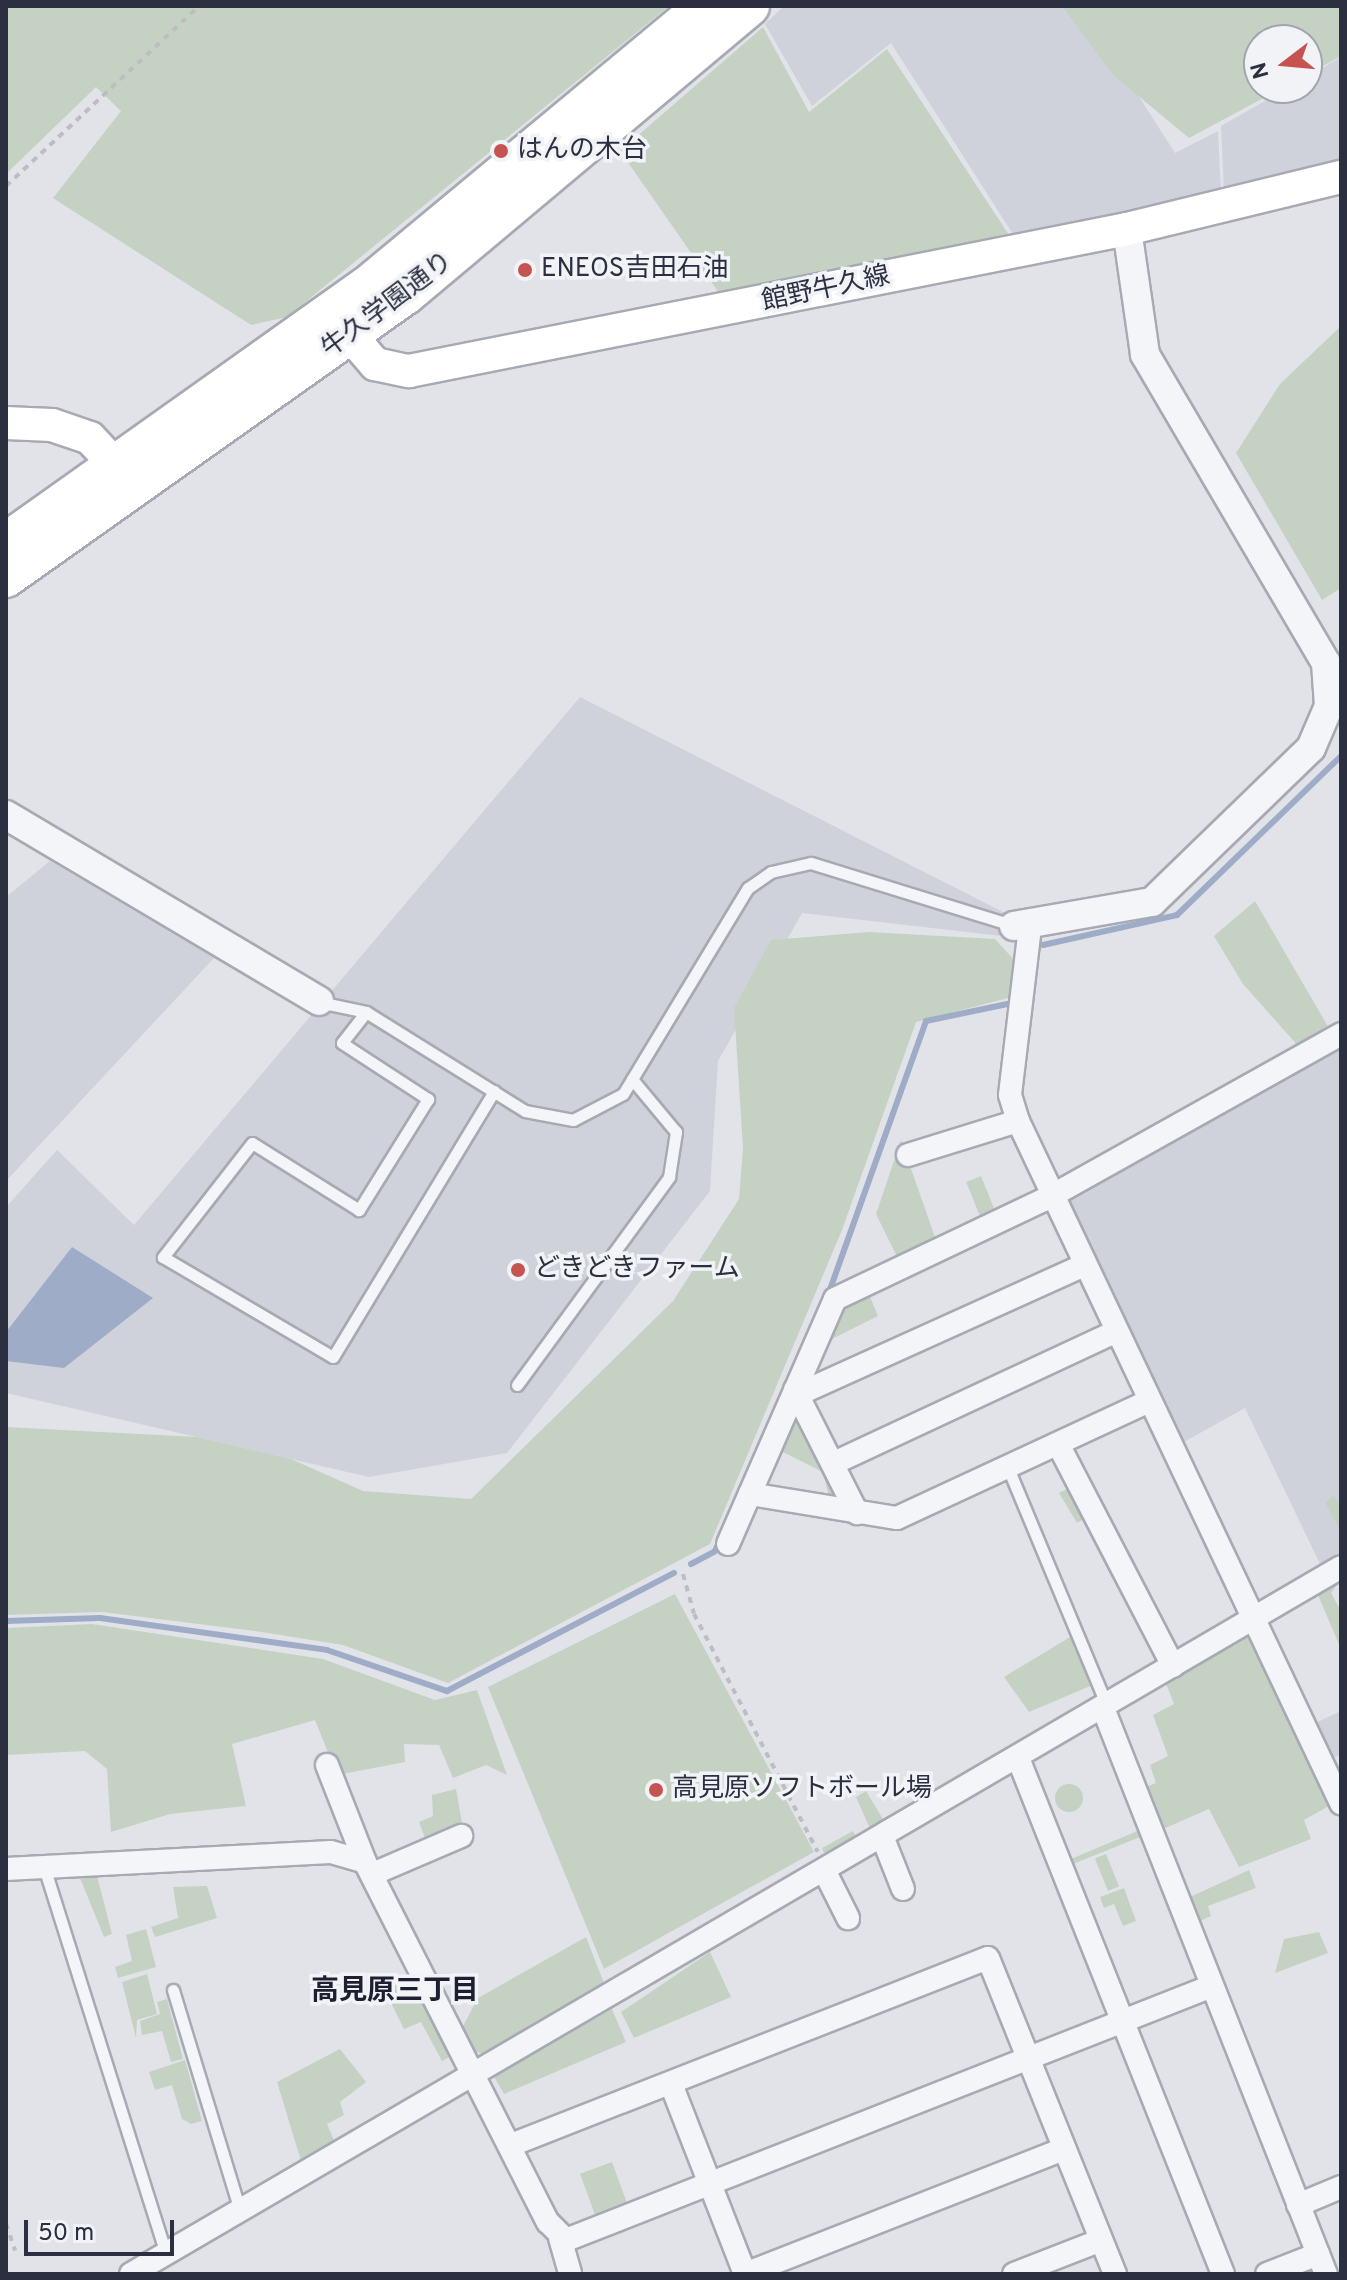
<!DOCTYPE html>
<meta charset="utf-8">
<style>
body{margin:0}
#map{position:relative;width:1347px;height:2280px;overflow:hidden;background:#e2e3e9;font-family:Overpass,"Noto Sans JP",sans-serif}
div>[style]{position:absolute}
.built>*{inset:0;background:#d0d2db}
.green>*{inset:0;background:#c5d2c3;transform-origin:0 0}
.round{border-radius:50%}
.water>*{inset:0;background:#9facc7}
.stream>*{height:6px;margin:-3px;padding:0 3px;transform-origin:3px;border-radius:3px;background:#9facc7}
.path>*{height:4px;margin-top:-2px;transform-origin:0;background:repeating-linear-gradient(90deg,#bcbec4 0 6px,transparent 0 12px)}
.roads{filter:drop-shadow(2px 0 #a7a9b3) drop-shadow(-2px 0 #a7a9b3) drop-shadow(0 2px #a7a9b3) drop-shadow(0 -2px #a7a9b3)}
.service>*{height:11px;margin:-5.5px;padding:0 5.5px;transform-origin:5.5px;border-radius:5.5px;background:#f4f5f8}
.minor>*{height:22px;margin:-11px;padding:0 11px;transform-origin:11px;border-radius:11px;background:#f4f5f8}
.tertiary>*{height:28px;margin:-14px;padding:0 14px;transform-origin:14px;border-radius:14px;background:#f4f5f8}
.secondary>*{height:32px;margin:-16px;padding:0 16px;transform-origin:16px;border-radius:16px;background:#fff}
.trunk>*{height:38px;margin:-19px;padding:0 19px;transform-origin:19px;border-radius:19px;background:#fff}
.dots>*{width:22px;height:22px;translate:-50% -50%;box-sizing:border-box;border:4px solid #f1f3f7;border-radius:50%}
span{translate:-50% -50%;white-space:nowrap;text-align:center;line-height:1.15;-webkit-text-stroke:7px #f1f3f7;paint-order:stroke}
.poi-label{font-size:26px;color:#2b2f40}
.left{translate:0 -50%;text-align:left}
.street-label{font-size:26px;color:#2b2f40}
.neighbourhood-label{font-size:28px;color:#1d2031;font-weight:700}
.frame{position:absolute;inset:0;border:8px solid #2b2f40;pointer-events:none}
.north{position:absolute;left:1243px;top:24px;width:80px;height:80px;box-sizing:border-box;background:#f1f3f7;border:2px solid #a2a5ae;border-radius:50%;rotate:254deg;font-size:22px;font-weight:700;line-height:32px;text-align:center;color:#2b2f40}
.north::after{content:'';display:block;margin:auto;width:28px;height:36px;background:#c55350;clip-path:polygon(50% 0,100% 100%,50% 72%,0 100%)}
.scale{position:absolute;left:24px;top:2220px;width:150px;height:36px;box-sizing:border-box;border:4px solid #2b2f40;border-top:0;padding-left:10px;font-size:24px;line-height:28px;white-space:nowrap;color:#2b2f40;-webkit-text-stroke:6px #f1f3f7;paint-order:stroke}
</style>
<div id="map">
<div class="built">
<i style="clip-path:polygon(784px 6px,1081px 6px,1175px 153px,1218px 131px,1221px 193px,1016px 239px,891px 43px,812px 106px,765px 24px)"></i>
<i style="clip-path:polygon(1341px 57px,1341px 165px,1224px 192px,1221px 126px,1287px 88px,1307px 88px,1307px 77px)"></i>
<i style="clip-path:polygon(580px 697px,1005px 913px,1001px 936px,802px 913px,718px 1061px,710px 1191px,507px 1453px,369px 1477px,6px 1393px,6px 1207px,57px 1150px,134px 1225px)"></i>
<i style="clip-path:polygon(50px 861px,214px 958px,6px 1181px,6px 897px)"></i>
<i style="clip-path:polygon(1341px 1041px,1341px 1557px,1322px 1568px,1245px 1408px,1182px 1443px,1063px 1200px)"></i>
<i style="clip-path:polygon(1341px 1711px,1341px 1754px,1331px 1759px,1315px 1723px)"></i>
</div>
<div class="green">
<i style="clip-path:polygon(6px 6px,669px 6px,287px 317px,251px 325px,53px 198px,121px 111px,96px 87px,6px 174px)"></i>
<i style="clip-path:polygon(1062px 6px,1341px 6px,1341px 56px,1307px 75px,1307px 40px,1259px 40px,1259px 88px,1282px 88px,1189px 138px,1113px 75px)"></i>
<i style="clip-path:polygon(763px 27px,809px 112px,887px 49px,1009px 235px,726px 303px,620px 151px)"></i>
<i style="clip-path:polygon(1341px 326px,1341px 588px,1322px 600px,1236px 453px,1280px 384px)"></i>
<i style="clip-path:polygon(1255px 901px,1330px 1030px,1299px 1047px,1243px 984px,1214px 936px)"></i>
<i style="clip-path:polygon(869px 932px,995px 939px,1017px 963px,1012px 997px,916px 1022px,842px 1230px,710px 1544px,448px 1683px,343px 1645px,255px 1631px,102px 1612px,6px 1615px,6px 1427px,197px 1437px,291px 1459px,363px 1491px,471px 1499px,673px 1301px,739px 1199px,743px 1148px,734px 1008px,771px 940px)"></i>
<i style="clip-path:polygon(901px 1140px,937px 1243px,899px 1261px,876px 1214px)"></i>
<i style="left:981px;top:1176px;width:42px;height:16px;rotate:68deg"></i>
<i style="clip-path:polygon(868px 1292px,878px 1316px,828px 1341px,846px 1304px)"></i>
<i style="clip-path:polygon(796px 1415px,839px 1491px,830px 1501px,823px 1472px,779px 1450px)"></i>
<i style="clip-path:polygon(1071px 1487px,1087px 1517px,1077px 1523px,1059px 1493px)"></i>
<i style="clip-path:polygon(1334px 1495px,1341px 1506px,1341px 1532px,1325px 1503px)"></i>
<i style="clip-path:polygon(1341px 1580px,1331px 1593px,1341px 1611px,1341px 1649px,1318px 1595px)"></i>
<i style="clip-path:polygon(675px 1594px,814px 1852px,604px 1969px,488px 1687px)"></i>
<i style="clip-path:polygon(92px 1624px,323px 1659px,435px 1700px,477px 1690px,507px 1775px,486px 1765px,453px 1778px,439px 1745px,404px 1744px,405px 1762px,337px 1775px,315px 1720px,232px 1744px,246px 1806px,170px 1814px,111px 1832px,107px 1769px,85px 1751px,6px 1755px,6px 1628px)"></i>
<i style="clip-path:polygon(1254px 1628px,1331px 1805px,1304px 1820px,1311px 1839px,1239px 1867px,1209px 1809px,1163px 1829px,1146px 1787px,1156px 1783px,1150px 1765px,1168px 1756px,1153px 1715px,1174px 1704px,1165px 1681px)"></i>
<i style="clip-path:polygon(1075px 1634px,1095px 1684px,1029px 1712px,1004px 1677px)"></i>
<i class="round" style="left:1055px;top:1784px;width:28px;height:28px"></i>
<i style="clip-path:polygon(456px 1789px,462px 1823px,426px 1841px,419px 1822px,433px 1816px,432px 1795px)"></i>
<i style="clip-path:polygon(866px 1791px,886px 1824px,871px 1831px,856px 1797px)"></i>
<i style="clip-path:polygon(1142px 1829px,1145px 1835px,1073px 1864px,1071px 1859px)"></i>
<i style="clip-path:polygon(853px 1831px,858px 1840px,824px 1853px,822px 1848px)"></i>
<i style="left:1106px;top:1854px;width:35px;height:12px;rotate:68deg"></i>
<i style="clip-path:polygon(1249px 1870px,1256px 1888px,1208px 1906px,1211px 1916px,1200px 1921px,1190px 1897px)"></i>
<i style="clip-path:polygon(96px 1872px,112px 1934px,104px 1937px,78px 1873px)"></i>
<i style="clip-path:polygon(207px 1886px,217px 1918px,155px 1937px,151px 1927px,178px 1918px,173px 1887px)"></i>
<i style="clip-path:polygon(1124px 1888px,1136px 1921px,1123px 1926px,1114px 1904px,1104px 1908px,1100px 1897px)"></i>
<i style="clip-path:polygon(146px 1929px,156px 1967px,118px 1978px,115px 1967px,132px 1961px,126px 1935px)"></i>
<i style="clip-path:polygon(1319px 1932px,1328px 1953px,1275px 1973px,1284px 1939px)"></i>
<i style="clip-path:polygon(586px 1937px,605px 1986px,484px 2055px,475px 2051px,462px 2028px,478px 1998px)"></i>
<i style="clip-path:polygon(710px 1952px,731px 1997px,634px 2038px,621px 2012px)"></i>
<i style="clip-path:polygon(412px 1973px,455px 2054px,442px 2061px,421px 2022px,404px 2029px,382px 1985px)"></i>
<i style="clip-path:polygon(147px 1974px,157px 2014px,137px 2020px,136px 2038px,122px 1982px)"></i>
<i style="clip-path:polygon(167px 1999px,183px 2059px,171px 2062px,162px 2031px,142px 2035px,140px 2021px,160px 2014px,157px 2002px)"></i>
<i style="clip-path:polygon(612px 2009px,626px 2042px,504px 2094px,493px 2075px)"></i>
<i style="clip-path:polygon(340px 2049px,366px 2082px,340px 2102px,344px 2115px,327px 2124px,337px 2147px,302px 2164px,277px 2082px)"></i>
<i style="clip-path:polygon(185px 2060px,202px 2121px,191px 2124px,182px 2119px,172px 2085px,155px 2090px,149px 2072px)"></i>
<i style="left:612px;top:2162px;width:48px;height:34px;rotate:70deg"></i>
</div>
<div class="water">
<i style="clip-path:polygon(72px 1247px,153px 1298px,64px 1368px,6px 1361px,6px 1332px)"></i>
</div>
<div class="stream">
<i style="left:1043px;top:945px;width:137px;rotate:-12.6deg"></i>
<i style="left:1177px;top:915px;width:228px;rotate:-44.1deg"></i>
<i style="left:828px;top:1295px;width:291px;rotate:-70.3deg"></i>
<i style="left:926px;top:1021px;width:88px;rotate:-11.8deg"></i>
<i style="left:691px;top:1564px;width:27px;rotate:-28deg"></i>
<i style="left:715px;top:1551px;width:12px;rotate:-66deg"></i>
<i style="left:6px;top:1621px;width:94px;rotate:-1.8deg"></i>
<i style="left:100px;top:1618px;width:229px;rotate:8deg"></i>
<i style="left:327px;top:1650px;width:127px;rotate:18.9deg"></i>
<i style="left:447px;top:1691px;width:256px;rotate:-27.5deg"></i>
</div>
<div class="path">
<i style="left:6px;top:186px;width:264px;rotate:-43deg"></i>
<i style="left:683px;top:1574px;width:41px;rotate:74.6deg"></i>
<i style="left:694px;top:1614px;width:268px;rotate:62.5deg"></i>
<i style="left:6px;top:2224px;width:28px;rotate:71deg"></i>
</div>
<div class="roads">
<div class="service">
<i style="left:319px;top:1002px;width:48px;rotate:12deg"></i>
<i style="left:366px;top:1012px;width:187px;rotate:31.9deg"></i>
<i style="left:525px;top:1111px;width:49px;rotate:10.6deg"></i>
<i style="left:573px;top:1120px;width:56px;rotate:-27.5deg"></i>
<i style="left:623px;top:1094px;width:241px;rotate:-58.8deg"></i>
<i style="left:748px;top:888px;width:28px;rotate:-35deg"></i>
<i style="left:771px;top:872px;width:41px;rotate:-12.7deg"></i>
<i style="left:811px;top:863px;width:213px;rotate:17.2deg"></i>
<i style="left:366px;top:1012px;width:39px;rotate:128deg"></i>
<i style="left:342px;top:1043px;width:103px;rotate:33.1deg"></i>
<i style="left:428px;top:1099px;width:131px;rotate:121.9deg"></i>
<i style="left:359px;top:1210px;width:126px;rotate:-147.9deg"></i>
<i style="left:252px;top:1143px;width:145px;rotate:128deg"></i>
<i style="left:163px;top:1257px;width:197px;rotate:30.5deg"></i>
<i style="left:333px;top:1357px;width:311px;rotate:-58.8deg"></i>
<i style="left:517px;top:1385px;width:258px;rotate:-53.8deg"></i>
<i style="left:669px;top:1177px;width:46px;rotate:-81.2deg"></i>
<i style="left:676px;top:1132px;width:69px;rotate:-129.7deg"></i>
<i style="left:1008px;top:1468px;width:258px;rotate:67.4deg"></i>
<i style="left:44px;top:1867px;width:406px;rotate:72.5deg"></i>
<i style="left:173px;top:1990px;width:230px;rotate:73.1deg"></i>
</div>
<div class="minor">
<i style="left:1030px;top:927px;width:169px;rotate:96.8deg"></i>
<i style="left:1010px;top:1095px;width:27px;rotate:73deg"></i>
<i style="left:1018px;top:1121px;width:755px;rotate:64.66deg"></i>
<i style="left:908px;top:1155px;width:115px;rotate:-17.2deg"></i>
<i style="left:795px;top:1390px;width:138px;rotate:63.2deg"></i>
<i style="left:801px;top:1393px;width:311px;rotate:-24.3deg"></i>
<i style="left:1058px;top:1444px;width:250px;rotate:62.6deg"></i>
<i style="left:834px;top:1463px;width:312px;rotate:-25deg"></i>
<i style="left:750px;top:1494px;width:149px;rotate:9.3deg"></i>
<i style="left:897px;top:1518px;width:278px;rotate:-24.9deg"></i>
<i style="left:728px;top:1544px;width:267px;rotate:-66.4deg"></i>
<i style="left:835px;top:1299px;width:233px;rotate:-25.4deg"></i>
<i style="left:1046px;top:1199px;width:338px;rotate:-29.2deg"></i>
<i style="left:1103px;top:1708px;width:608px;rotate:68.5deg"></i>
<i style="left:1018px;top:1758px;width:555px;rotate:68.33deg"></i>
<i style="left:327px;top:1765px;width:104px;rotate:68.6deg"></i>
<i style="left:882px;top:1836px;width:57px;rotate:68.4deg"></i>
<i style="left:6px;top:1869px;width:325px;rotate:-3deg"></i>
<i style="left:331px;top:1852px;width:35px;rotate:16deg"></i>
<i style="left:365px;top:1862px;width:404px;rotate:63.1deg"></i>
<i style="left:548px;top:2222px;width:25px;rotate:45deg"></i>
<i style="left:566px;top:2240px;width:694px;rotate:-21.46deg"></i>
<i style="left:824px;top:1870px;width:54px;rotate:63.4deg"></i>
<i style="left:375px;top:1873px;width:94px;rotate:-23.3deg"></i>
<i style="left:671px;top:2084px;width:204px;rotate:68.7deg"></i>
<i style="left:511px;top:2145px;width:512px;rotate:-21.41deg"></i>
<i style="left:988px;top:1958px;width:341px;rotate:68.1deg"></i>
<i style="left:1298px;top:2205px;width:47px;rotate:-22.7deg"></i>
<i style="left:560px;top:2238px;width:37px;rotate:74deg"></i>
<i style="left:131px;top:2274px;width:1401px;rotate:-30.3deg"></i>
<i style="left:745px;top:2274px;width:343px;rotate:-21.4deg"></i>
<i style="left:1014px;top:2274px;width:93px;rotate:-21.3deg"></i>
<i style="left:1267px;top:2274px;width:55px;rotate:-21.4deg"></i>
</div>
<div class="tertiary">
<i style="left:6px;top:815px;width:364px;rotate:30.7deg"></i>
<i style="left:1014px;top:926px;width:140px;rotate:-9.9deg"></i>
<i style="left:1152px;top:902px;width:221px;rotate:-44.1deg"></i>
<i style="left:1311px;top:748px;width:46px;rotate:-66.8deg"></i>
<i style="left:1329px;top:706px;width:43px;rotate:-94deg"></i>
<i style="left:1326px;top:663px;width:358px;rotate:-120.4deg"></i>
<i style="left:1145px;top:354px;width:126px;rotate:-98.2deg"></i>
</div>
<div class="secondary">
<i style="left:333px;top:315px;width:65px;rotate:49.4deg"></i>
<i style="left:375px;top:364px;width:35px;rotate:12deg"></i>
<i style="left:409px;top:371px;width:732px;rotate:-11.19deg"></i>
<i style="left:1127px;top:229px;width:220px;rotate:-13.7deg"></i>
<i style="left:6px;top:423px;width:46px;rotate:2.5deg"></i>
<i style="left:52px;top:425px;width:40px;rotate:18.9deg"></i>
<i style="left:90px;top:438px;width:62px;rotate:47deg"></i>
</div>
<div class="trunk">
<i style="left:6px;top:542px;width:452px;rotate:-35.4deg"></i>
<i style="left:374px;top:280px;width:429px;rotate:-39.7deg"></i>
<i style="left:6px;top:578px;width:490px;rotate:-35.3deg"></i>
<i style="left:406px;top:295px;width:449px;rotate:-40deg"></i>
</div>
</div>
<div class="dots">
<i style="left:501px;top:151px;background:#c55350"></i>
<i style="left:525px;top:270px;background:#c55350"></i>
<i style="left:518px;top:1270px;background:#c55350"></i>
<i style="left:656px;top:1790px;background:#c55350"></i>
</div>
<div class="poi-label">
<span class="left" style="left:517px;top:151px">はんの木台</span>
<span class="left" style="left:541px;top:270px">ENEOS吉田石油</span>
<span class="left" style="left:534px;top:1270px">どきどきファーム</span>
<span class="left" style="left:672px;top:1790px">高見原ソフトボール場</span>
</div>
<div class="street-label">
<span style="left:826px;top:290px;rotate:-12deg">館野牛久線</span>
<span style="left:388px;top:306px;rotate:-37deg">牛久学園通り</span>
</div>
<div class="neighbourhood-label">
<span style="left:395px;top:1992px">高見原三丁目</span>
</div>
<div class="frame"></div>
<div class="north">N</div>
<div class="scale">50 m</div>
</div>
